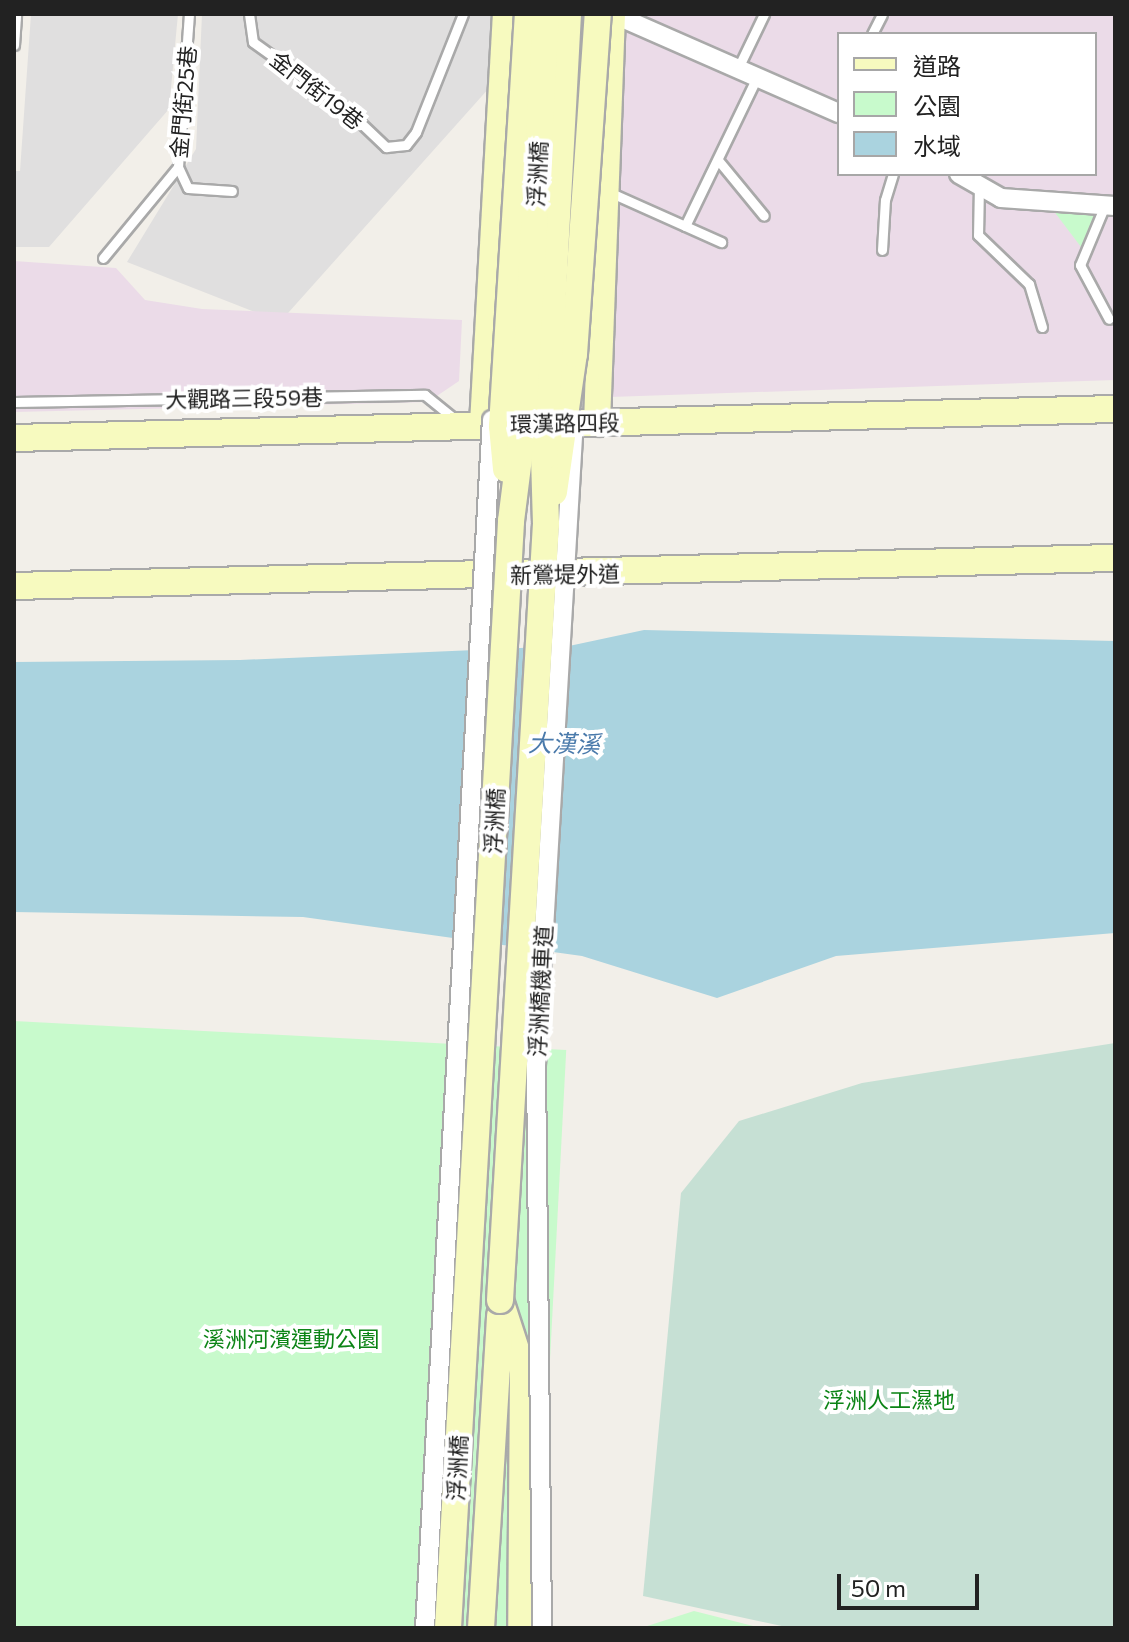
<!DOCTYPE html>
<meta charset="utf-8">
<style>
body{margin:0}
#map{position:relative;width:1129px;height:1642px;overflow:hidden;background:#f2efe9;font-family:Commissioner,"Noto Sans TC",sans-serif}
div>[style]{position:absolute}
.residential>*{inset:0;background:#e0dfdf}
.industrial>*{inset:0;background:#ebdbe8}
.wetland>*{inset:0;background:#c6e0d4}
.park>*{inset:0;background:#c8facc;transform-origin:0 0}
.water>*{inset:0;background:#aad3df}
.roads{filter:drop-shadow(2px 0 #a9a9a9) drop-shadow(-2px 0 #a9a9a9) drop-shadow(0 2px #a9a9a9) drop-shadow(0 -2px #a9a9a9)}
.lane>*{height:9px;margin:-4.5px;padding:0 4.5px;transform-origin:4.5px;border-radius:4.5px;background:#fff}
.street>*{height:18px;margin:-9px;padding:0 9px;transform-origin:9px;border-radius:9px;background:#fff}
.secondary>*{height:26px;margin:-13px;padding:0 13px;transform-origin:13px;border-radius:13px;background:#f7fabf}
.bridges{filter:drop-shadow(2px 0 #a9a9a9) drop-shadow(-2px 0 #a9a9a9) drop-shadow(0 2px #a9a9a9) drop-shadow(0 -2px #a9a9a9)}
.street-bridge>*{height:18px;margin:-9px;padding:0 9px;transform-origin:9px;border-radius:9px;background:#fff}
.secondary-bridge>*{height:26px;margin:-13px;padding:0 13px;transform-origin:13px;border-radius:13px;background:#f7fabf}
span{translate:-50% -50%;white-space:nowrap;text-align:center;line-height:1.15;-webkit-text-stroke:8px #fff;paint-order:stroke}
.street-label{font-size:22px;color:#222}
.park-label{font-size:22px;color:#0c8416}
.water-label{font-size:24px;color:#4a7aab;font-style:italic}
.frame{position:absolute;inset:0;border:16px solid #222;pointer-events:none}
.legend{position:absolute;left:837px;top:32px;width:260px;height:144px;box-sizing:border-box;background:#fff;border:2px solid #a7a7a7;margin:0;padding:10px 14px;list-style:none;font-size:24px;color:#222}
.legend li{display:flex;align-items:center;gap:16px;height:40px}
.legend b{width:40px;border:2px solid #a7a7a7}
.scale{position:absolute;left:837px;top:1574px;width:142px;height:36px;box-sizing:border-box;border:4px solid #222;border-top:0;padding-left:10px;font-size:24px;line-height:28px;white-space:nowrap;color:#222;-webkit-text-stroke:6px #fff;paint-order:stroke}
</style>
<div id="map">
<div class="residential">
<i style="clip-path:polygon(31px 14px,178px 14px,169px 109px,49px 247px,14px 247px,14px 171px,20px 171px)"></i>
<i style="clip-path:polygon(202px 14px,495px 14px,490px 87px,280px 322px,127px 262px,196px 149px)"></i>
</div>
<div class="industrial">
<i style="clip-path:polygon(evenodd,625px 14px,1115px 14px,1115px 380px,610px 397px,625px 14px,839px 34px,1095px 34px,1095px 174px,839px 174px,839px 34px)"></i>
<i style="clip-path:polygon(14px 261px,116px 268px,145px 300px,202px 309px,462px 320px,459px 381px,428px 402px,14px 412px)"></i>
</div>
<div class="wetland">
<i style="clip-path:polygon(1115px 1043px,1115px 1628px,791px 1628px,643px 1596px,681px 1193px,739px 1121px,862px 1083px)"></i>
</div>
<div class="park">
<i style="clip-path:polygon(1053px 210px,1096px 211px,1081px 247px)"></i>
<i style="left:14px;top:1021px;width:553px;height:607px;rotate:3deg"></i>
<i style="clip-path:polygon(694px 1611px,761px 1628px,641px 1628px)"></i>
</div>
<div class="water">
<i style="clip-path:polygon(644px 630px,1115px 641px,1115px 933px,836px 956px,717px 998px,582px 956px,303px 917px,14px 912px,14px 662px,240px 660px,569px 646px)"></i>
</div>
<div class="roads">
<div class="lane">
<i style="left:249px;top:14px;width:28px;rotate:82deg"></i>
<i style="left:253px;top:42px;width:113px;rotate:35.7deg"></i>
<i style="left:345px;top:108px;width:57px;rotate:43.6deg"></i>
<i style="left:386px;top:147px;width:20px;rotate:-6deg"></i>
<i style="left:406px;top:145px;width:16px;rotate:-52deg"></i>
<i style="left:416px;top:132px;width:127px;rotate:-68.3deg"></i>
<i style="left:872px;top:34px;width:22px;rotate:-63deg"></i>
<i style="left:14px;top:45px;width:31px;rotate:-86deg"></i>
<i style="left:739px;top:66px;width:58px;rotate:-64.3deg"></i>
<i style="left:718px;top:160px;width:72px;rotate:50.6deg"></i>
<i style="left:178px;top:167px;width:23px;rotate:65deg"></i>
<i style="left:188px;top:188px;width:44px;rotate:3.9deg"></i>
<i style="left:979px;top:185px;width:50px;rotate:91.1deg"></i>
<i style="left:978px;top:235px;width:71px;rotate:43.9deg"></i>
<i style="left:1029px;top:284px;width:45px;rotate:73.2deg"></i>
<i style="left:609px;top:192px;width:123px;rotate:24.1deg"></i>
<i style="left:1105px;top:205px;width:65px;rotate:112.6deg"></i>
<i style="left:1080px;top:265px;width:61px;rotate:61.8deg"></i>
<i style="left:685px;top:226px;width:168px;rotate:-64.2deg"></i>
<i style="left:882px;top:250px;width:50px;rotate:-86.6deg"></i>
<i style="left:885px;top:200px;width:27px;rotate:-73deg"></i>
<i style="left:103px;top:258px;width:118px;rotate:-50.5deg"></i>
<i style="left:178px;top:167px;width:153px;rotate:-85.9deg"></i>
<i style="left:14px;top:402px;width:411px;rotate:-1deg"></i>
<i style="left:425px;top:395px;width:41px;rotate:39.1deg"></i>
</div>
<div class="street">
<i style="left:613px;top:14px;width:247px;rotate:23.7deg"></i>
<i style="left:959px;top:174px;width:48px;rotate:29.7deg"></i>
<i style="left:1001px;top:198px;width:114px;rotate:4deg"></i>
</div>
<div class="secondary">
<i style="left:597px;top:423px;width:409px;rotate:-87.9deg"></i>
<i style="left:483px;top:424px;width:411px;rotate:-86.8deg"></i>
<i style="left:14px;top:438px;width:1101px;rotate:-1.51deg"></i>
<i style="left:14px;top:586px;width:1101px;rotate:-1.46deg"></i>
<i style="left:500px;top:1300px;width:75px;rotate:72.1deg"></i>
<i style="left:523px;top:1371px;width:257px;rotate:90.4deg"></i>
<i style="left:481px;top:1628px;width:313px;rotate:-86.5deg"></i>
</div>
</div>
<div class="bridges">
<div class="street-bridge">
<i style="left:425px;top:1628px;width:1210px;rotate:-86.83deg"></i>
<i style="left:542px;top:1628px;width:563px;rotate:-90.61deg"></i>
<i style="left:536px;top:1065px;width:630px;rotate:-86.63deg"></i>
</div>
<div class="secondary-bridge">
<i style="left:506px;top:469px;width:43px;rotate:-95.3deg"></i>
<i style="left:502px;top:426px;width:413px;rotate:-86.4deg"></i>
<i style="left:554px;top:492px;width:139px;rotate:-81.8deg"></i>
<i style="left:574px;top:354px;width:341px;rotate:-86deg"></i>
<i style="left:500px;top:1300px;width:777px;rotate:-86.61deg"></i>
<i style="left:546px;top:524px;width:67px;rotate:-91.7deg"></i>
<i style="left:544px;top:457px;width:444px;rotate:-86.9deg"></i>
<i style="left:448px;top:1628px;width:1109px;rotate:-86.74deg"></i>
<i style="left:511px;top:521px;width:96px;rotate:-82.8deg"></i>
<i style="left:523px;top:426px;width:413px;rotate:-86.8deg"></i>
</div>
</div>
<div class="street-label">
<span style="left:317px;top:90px;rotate:38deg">金門街19巷</span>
<span style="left:183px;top:102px;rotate:-85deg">金門街25巷</span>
<span style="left:537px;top:174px;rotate:-87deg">浮洲橋</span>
<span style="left:244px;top:398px;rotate:-1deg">大觀路三段59巷</span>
<span style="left:565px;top:423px;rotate:-1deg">環漢路四段</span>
<span style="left:565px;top:574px;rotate:-1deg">新鶯堤外道</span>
<span style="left:494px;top:821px;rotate:-87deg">浮洲橋</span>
<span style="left:540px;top:991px;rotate:-87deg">浮洲橋機車道</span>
<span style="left:457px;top:1468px;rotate:-87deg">浮洲橋</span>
</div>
<div class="park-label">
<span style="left:291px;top:1339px">溪洲河濱運動公園</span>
<span style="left:889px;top:1400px">浮洲人工濕地</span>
</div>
<div class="water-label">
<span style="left:564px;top:743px;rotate:1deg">大漢溪</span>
</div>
<div class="frame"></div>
<ul class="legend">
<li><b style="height:10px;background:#f7fabf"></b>道路</li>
<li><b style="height:22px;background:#c8facc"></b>公園</li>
<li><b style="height:22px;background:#aad3df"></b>水域</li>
</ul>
<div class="scale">50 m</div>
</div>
